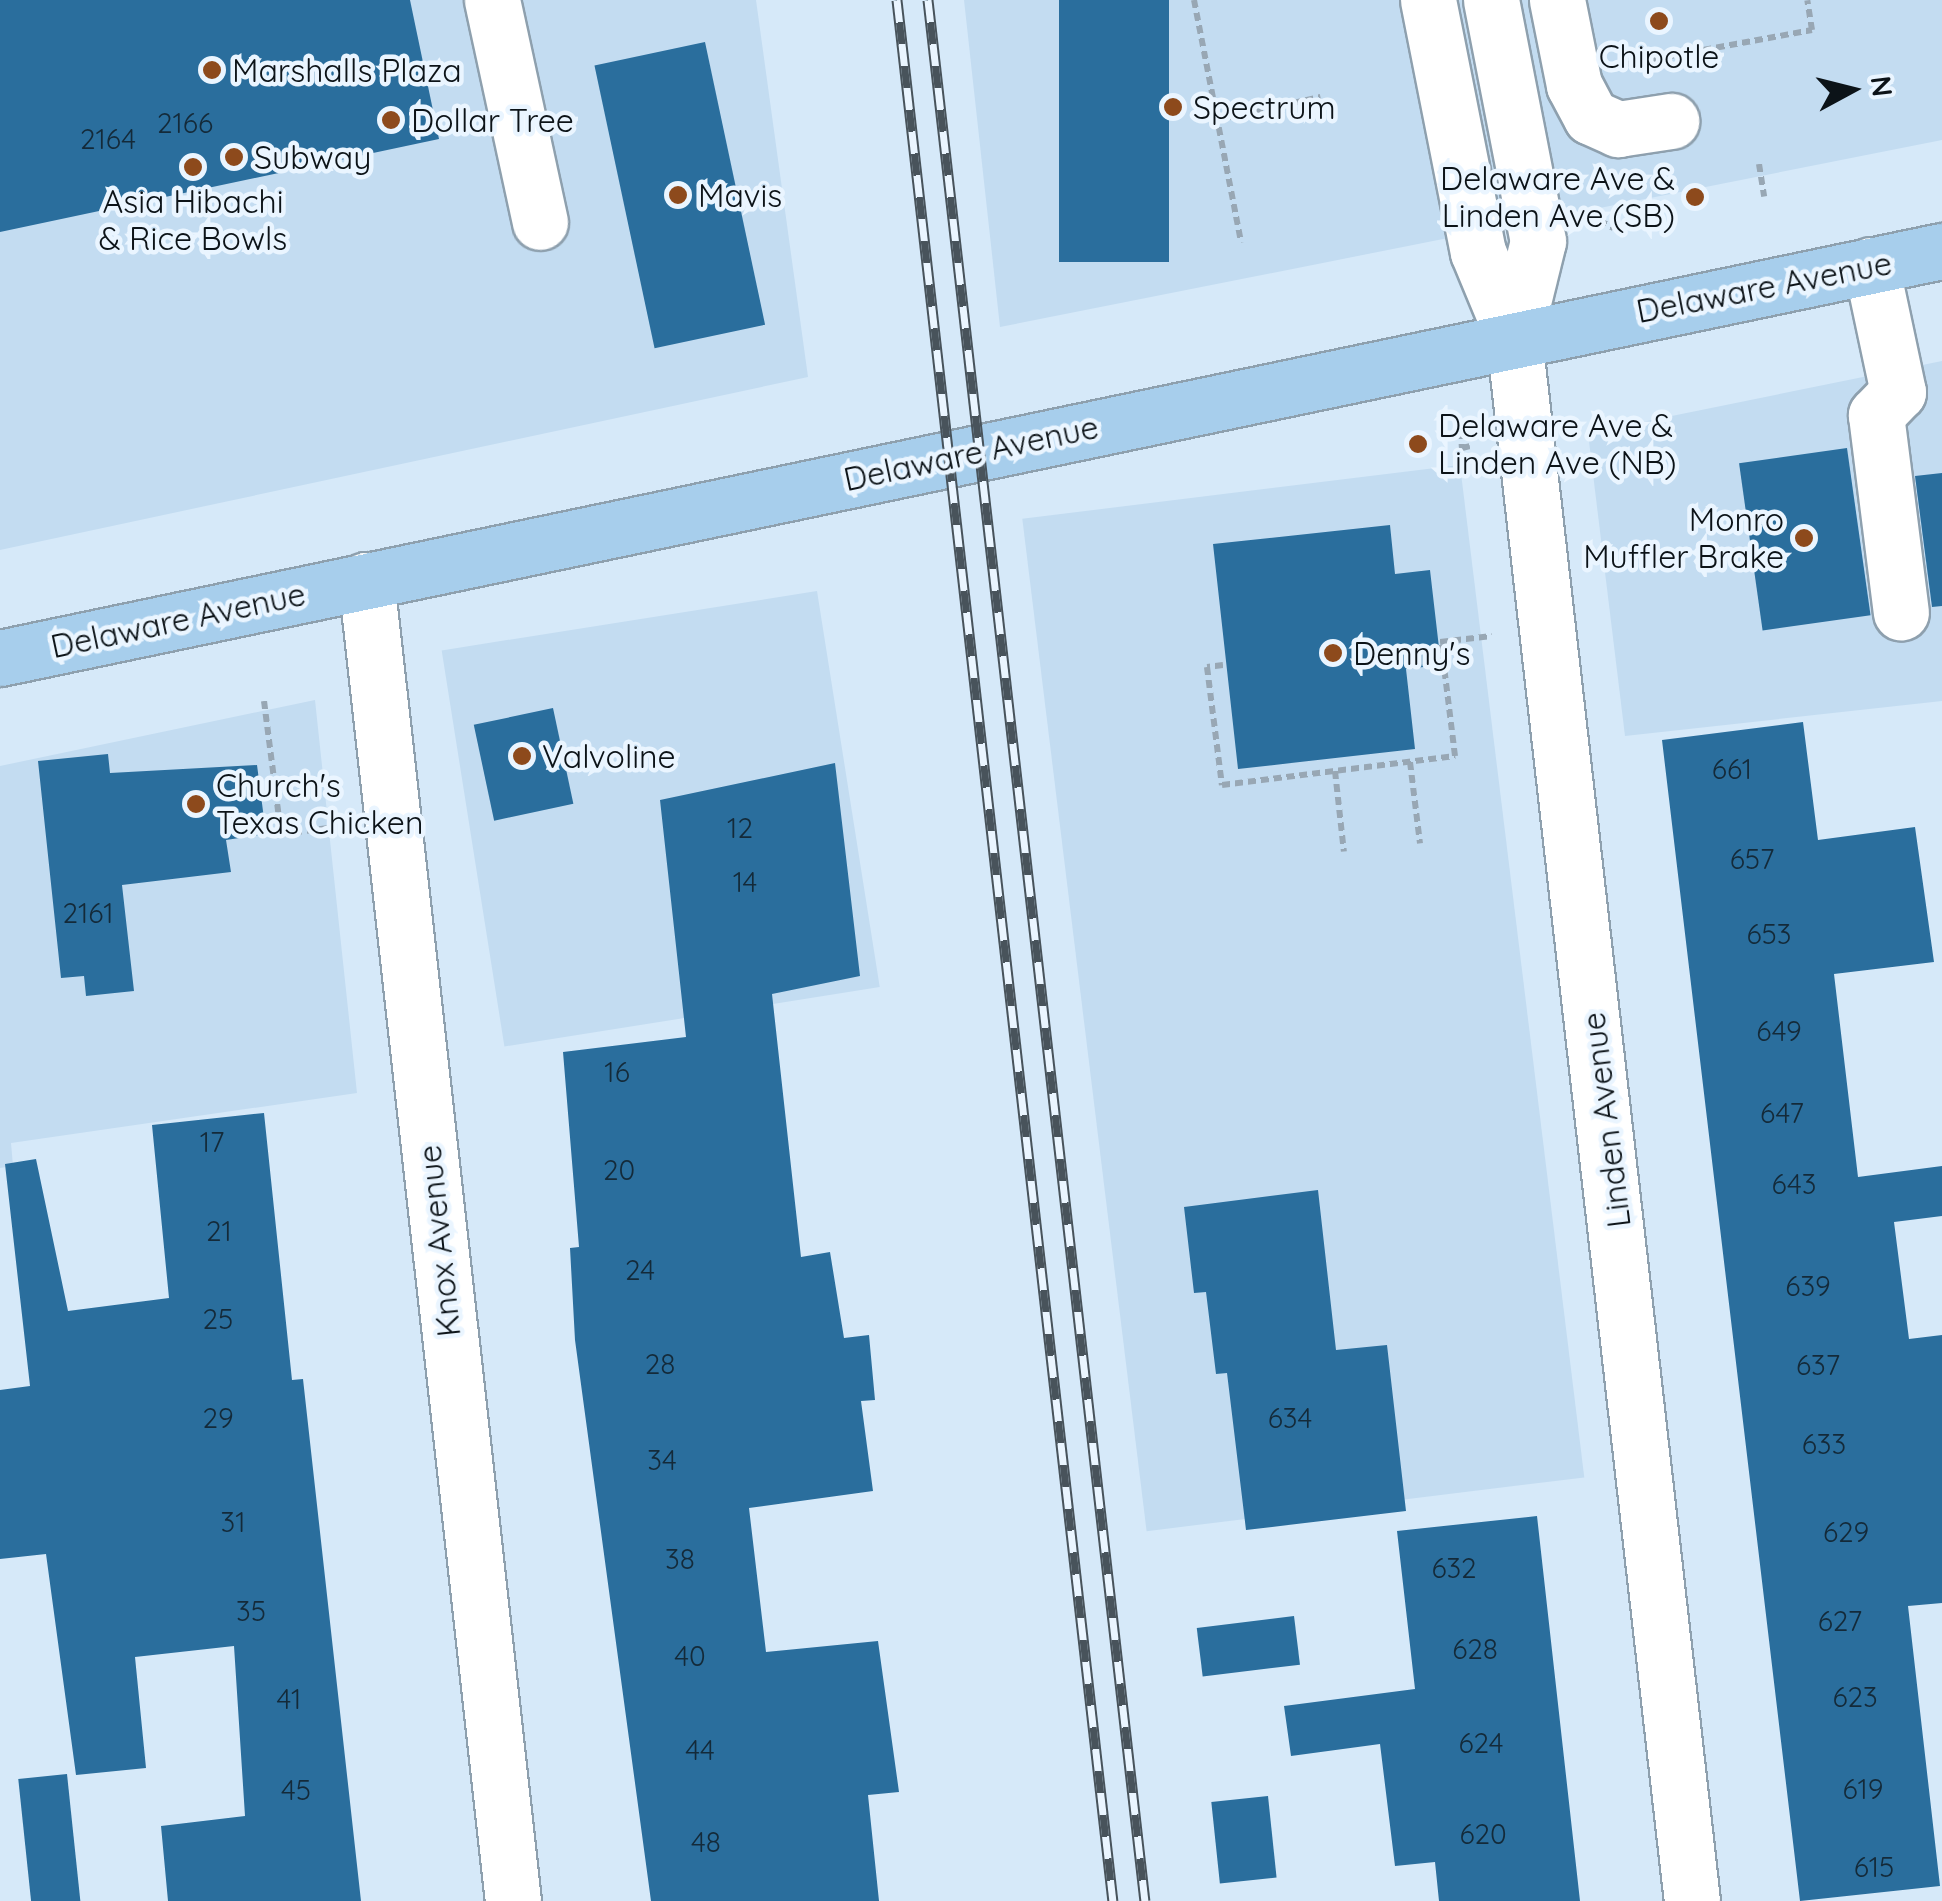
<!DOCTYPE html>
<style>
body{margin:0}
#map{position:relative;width:1942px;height:1901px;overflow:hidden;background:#d6e9f9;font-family:Quicksand,sans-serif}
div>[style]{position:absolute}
.built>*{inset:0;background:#c3dcf1;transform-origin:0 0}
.building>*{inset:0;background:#2a6e9d;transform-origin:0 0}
.path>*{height:6px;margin-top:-3px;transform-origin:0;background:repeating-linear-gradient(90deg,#98a7b4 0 8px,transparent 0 13px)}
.roads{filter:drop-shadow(2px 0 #8ea0ae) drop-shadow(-2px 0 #8ea0ae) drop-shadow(0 2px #8ea0ae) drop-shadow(0 -2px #8ea0ae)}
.minor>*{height:55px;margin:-27.5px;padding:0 27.5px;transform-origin:27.5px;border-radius:27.5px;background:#fff}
.major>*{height:55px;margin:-27.5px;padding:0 27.5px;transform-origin:27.5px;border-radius:27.5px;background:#a7ceec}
.rail>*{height:11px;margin-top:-5.5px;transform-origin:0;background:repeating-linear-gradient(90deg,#eaf5ff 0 22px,#48535b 0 44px);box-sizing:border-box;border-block:2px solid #48535b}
.dots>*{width:28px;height:28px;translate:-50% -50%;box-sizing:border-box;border:5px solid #eaf5ff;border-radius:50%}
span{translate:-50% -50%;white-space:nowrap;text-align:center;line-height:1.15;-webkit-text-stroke:9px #eaf5ff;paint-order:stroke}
.number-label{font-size:28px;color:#142a39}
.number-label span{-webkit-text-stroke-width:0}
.poi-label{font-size:32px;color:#0c1318}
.left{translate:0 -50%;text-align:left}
.right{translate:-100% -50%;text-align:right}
.street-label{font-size:32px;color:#0c1318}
.north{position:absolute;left:1802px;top:40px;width:100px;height:100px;-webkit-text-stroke:8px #eaf5ff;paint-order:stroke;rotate:83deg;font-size:28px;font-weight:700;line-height:40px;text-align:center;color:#0c1318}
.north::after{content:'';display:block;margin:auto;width:35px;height:45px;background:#0c1318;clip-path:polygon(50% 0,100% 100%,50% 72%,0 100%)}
</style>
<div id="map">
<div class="built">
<i style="clip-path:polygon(0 0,756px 0,808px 377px,0 550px)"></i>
<i style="clip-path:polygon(964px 0,1942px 0,1942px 140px,1000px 327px)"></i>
<i style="clip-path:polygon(1942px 361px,1942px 701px,1625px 736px,1588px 433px)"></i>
<i style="left:1460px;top:465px;width:1020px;height:441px;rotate:83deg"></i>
<i style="left:817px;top:591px;width:401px;height:380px;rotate:81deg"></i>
<i style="clip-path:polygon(315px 700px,357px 1093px,11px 1143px,13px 1166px,0 1168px,0 766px)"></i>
</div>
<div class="building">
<i style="clip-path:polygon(0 0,410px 0,439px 139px,0 232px)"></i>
<i style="left:1059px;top:0;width:110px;height:262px"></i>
<i style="left:705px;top:42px;width:289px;height:113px;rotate:78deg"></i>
<i style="left:1847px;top:448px;width:169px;height:109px;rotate:82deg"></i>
<i style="clip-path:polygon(1942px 473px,1942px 606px,1932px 607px,1915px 476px)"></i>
<i style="clip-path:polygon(1390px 525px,1395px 574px,1430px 570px,1441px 665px,1406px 669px,1415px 749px,1238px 769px,1213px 544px)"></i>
<i style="left:553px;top:708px;width:98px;height:81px;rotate:78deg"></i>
<i style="clip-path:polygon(1803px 722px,1818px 840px,1915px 827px,1934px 962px,1834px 974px,1858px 1177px,1942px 1166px,1942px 1216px,1894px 1222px,1909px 1339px,1942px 1335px,1942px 1603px,1908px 1606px,1940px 1886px,1800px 1901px,1662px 740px)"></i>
<i style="clip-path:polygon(108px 754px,110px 773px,257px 765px,266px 834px,226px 840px,231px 872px,122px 885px,134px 991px,86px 996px,84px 976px,61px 978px,38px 761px)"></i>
<i style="clip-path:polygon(835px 763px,860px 976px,772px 994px,801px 1257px,830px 1252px,844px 1338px,869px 1335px,875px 1400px,861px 1401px,873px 1491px,749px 1508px,766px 1652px,878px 1641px,899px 1792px,868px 1795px,879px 1901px,651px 1901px,575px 1340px,570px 1248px,579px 1247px,563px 1052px,686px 1037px,660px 800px)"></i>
<i style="clip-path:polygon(264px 1113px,292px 1380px,303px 1379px,361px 1901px,168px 1901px,161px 1826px,245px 1816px,234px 1646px,135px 1657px,146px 1768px,76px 1775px,46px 1554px,0 1559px,0 1390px,30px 1386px,5px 1164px,36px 1159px,68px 1311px,169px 1298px,152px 1125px)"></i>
<i style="clip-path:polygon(1318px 1190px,1336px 1350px,1387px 1345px,1406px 1511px,1246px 1530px,1227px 1373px,1216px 1374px,1206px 1292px,1194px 1293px,1184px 1207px)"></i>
<i style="clip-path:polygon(1537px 1516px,1580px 1901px,1439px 1901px,1435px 1862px,1395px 1866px,1380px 1744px,1291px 1756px,1284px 1706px,1415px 1689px,1397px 1531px)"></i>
<i style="left:1294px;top:1616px;width:49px;height:98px;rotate:83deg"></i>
<i style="left:67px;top:1774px;width:128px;height:49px;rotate:84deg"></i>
<i style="left:1268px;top:1796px;width:82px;height:57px;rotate:84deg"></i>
</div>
<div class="path">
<i style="left:1194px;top:0;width:247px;rotate:79deg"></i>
<i style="left:1627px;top:64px;width:188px;rotate:-10.4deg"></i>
<i style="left:1812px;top:30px;width:30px;rotate:-99deg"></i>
<i style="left:1217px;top:120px;width:106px;rotate:-12.6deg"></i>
<i style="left:1759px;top:164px;width:33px;rotate:81deg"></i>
<i style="left:1588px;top:214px;width:29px;rotate:29deg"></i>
<i style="left:1461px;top:431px;width:17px;rotate:87deg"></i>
<i style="left:1462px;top:448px;width:8px;rotate:-14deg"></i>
<i style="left:1440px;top:642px;width:52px;rotate:-6.6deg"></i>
<i style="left:1223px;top:665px;width:16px;rotate:173deg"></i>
<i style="left:1207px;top:667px;width:119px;rotate:82.8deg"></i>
<i style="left:1222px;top:785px;width:235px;rotate:-7.1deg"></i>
<i style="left:1455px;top:756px;width:115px;rotate:-97deg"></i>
<i style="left:264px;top:701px;width:134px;rotate:82.7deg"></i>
<i style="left:281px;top:834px;width:56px;rotate:-7.1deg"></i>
<i style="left:1410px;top:762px;width:82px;rotate:83deg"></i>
<i style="left:1335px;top:771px;width:81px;rotate:83.7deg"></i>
</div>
<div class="roads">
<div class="minor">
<i style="left:492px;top:0;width:227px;rotate:77.8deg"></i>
<i style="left:1428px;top:0;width:257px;rotate:78.8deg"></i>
<i style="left:1478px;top:252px;width:94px;rotate:67.5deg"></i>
<i style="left:1514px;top:339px;width:1572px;rotate:83.5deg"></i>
<i style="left:1491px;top:0;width:246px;rotate:79deg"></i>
<i style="left:1538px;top:241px;width:101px;rotate:103.8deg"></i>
<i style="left:1557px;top:0;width:87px;rotate:78.7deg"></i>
<i style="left:1574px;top:85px;width:36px;rotate:62deg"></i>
<i style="left:1591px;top:117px;width:30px;rotate:24deg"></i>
<i style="left:1618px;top:129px;width:54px;rotate:-8.6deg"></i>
<i style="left:1871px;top:265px;width:130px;rotate:78deg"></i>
<i style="left:1898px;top:392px;width:32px;rotate:134deg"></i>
<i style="left:1876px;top:415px;width:199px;rotate:82.8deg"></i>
<i style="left:366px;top:580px;width:1329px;rotate:83.65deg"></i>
</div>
<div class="major">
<i style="left:0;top:658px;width:1984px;rotate:-11.84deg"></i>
</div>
</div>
<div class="rail">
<i style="left:897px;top:0;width:1913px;rotate:83.52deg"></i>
<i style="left:928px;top:0;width:1913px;rotate:83.49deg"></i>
</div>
<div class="dots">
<i style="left:1659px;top:21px;background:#8d4a1c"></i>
<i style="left:212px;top:70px;background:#8d4a1c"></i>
<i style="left:1173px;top:107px;background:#8d4a1c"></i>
<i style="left:391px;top:120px;background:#8d4a1c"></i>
<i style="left:234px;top:157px;background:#8d4a1c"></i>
<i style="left:193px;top:167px;background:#8d4a1c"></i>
<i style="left:678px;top:195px;background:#8d4a1c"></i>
<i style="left:1695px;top:197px;background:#8d4a1c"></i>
<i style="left:1418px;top:444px;background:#8d4a1c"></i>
<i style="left:1804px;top:538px;background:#8d4a1c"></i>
<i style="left:1333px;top:653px;background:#8d4a1c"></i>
<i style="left:522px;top:756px;background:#8d4a1c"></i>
<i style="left:196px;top:804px;background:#8d4a1c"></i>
</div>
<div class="number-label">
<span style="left:185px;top:123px">2166</span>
<span style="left:108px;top:139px">2164</span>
<span style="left:1732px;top:769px">661</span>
<span style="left:740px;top:828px">12</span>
<span style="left:1752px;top:859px">657</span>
<span style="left:745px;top:882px">14</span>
<span style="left:88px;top:913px">2161</span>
<span style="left:1769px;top:934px">653</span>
<span style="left:1779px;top:1031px">649</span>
<span style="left:617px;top:1072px">16</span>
<span style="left:1782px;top:1113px">647</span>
<span style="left:212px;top:1142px">17</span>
<span style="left:619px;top:1170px">20</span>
<span style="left:1794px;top:1184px">643</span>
<span style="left:219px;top:1231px">21</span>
<span style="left:640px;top:1270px">24</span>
<span style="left:1808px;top:1286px">639</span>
<span style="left:218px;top:1319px">25</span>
<span style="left:660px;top:1364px">28</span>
<span style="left:1818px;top:1365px">637</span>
<span style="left:218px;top:1418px">29</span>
<span style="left:1290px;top:1418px">634</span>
<span style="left:1824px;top:1444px">633</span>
<span style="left:662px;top:1460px">34</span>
<span style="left:233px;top:1522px">31</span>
<span style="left:1846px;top:1532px">629</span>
<span style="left:680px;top:1559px">38</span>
<span style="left:1454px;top:1568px">632</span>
<span style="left:251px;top:1611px">35</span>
<span style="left:1840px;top:1621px">627</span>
<span style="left:1475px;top:1649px">628</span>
<span style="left:690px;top:1656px">40</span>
<span style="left:1855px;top:1697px">623</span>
<span style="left:289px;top:1699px">41</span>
<span style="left:1481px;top:1743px">624</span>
<span style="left:700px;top:1750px">44</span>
<span style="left:1863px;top:1789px">619</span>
<span style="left:296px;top:1790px">45</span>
<span style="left:1483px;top:1834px">620</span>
<span style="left:706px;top:1842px">48</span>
<span style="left:1874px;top:1867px">615</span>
</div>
<div class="poi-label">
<span style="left:1659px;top:56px">Chipotle</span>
<span class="left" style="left:232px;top:70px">Marshalls Plaza</span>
<span class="left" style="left:1193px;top:107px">Spectrum</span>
<span class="left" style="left:411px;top:120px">Dollar Tree</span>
<span class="left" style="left:254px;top:157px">Subway</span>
<span class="right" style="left:1675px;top:197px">Delaware Ave &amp;<br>Linden Ave (SB)</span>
<span class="left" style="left:698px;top:195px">Mavis</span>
<span style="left:193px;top:220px">Asia Hibachi<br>&amp; Rice Bowls</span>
<span class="left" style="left:1438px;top:444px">Delaware Ave &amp;<br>Linden Ave (NB)</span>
<span class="right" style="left:1784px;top:538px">Monro<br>Muffler Brake</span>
<span class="left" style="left:1353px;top:653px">Denny's</span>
<span class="left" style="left:542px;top:756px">Valvoline</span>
<span class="left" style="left:216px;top:804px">Church's<br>Texas Chicken</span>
</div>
<div class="street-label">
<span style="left:1764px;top:287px;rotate:-11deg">Delaware Avenue</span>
<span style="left:971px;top:453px;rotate:-12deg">Delaware Avenue</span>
<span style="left:178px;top:620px;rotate:-12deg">Delaware Avenue</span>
<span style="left:1606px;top:1120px;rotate:-97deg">Linden Avenue</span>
<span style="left:439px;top:1241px;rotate:-96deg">Knox Avenue</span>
</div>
<div class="north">N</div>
</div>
